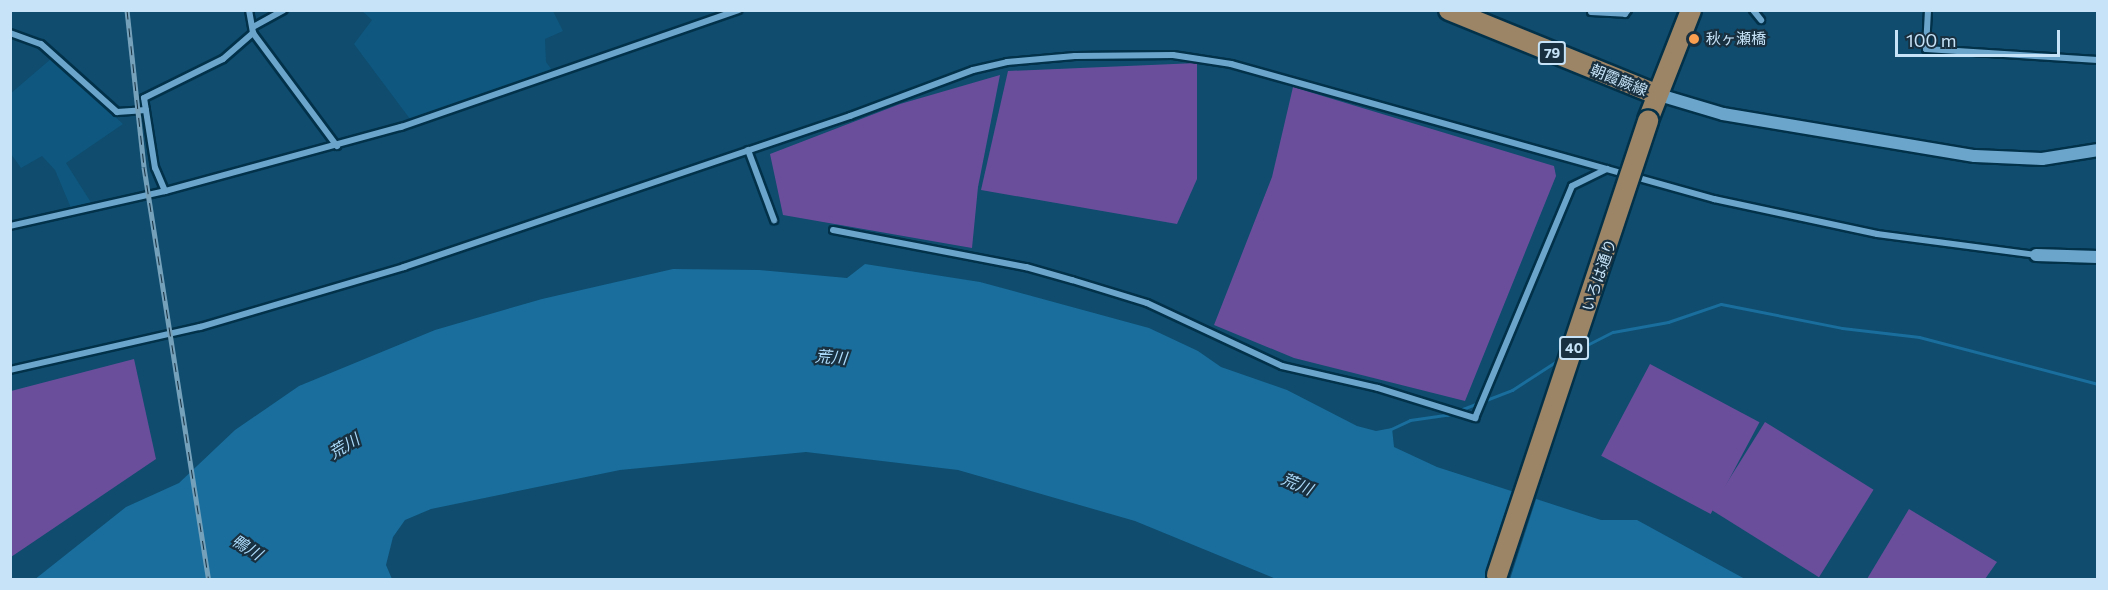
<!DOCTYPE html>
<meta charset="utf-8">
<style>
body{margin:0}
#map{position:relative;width:2108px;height:590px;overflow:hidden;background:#0f4c6e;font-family:Commissioner,"Noto Sans JP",sans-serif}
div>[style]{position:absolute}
.built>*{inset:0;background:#0f577e}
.green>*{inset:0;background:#6b4e9b;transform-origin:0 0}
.water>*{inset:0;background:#196e9d}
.pier>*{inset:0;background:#0f4c6e;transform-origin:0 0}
.stream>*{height:3px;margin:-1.5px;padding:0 1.5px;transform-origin:1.5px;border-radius:1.5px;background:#196e9d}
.roads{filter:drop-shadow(2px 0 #02314a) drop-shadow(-2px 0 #02314a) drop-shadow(0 2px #02314a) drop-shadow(0 -2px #02314a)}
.street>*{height:6px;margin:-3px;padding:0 3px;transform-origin:3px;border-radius:3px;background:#6ca5cb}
.secondary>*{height:12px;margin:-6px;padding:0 6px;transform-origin:6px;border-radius:6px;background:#6ca5cb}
.primary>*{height:20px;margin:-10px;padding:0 10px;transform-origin:10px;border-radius:10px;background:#9c8466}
.rail>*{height:5px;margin-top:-2.5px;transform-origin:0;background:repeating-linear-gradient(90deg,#18303f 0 9px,#76a1bb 0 18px);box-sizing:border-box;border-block:2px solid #76a1bb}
.bridges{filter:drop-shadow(2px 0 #02314a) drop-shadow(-2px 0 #02314a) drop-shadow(0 2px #02314a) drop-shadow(0 -2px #02314a)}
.primary-bridge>*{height:20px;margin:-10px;padding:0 10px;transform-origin:10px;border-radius:10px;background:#9c8466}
.dots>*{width:16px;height:16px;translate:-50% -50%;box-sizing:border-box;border:3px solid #18303f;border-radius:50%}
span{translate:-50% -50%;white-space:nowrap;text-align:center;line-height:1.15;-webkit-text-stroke:4.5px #18303f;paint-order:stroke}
.shield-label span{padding:2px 4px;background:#18303f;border:2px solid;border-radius:4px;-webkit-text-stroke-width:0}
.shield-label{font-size:14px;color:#c7e3f8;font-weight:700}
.poi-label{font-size:15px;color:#c7e3f8}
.left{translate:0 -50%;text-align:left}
.street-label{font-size:15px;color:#c7e3f8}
.water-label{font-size:16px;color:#acdafa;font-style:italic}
.frame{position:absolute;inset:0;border:12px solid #c7e3f8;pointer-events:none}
.scale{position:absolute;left:1895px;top:30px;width:165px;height:27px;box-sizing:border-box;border:3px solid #c7e3f8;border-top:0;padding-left:8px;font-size:18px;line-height:21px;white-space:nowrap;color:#c7e3f8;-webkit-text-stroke:4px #18303f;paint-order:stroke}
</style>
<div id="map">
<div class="built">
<i style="clip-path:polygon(362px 11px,553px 11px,563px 31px,545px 39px,546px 62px,552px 70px,410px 119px,354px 44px,372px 20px)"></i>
<i style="clip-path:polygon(52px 58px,123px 124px,66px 163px,92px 204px,71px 208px,55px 170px,42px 156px,21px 168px,11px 154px,10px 94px)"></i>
</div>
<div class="green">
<i style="clip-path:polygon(1197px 63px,1197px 179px,1177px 224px,981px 190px,1008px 71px)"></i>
<i style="clip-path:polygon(1000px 75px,978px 187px,972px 248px,783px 215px,770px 154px,900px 104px)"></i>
<i style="clip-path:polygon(1293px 87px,1554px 166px,1556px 176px,1465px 401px,1294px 358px,1214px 325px,1272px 177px)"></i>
<i style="clip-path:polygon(134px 359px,156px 459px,11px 557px,11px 391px)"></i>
<i style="left:1650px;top:364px;width:124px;height:104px;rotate:28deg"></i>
<i style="left:1765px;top:422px;width:128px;height:103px;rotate:32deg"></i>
<i style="clip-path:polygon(1909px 509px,1997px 562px,1985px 579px,1867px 579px)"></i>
</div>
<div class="water">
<i style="clip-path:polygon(865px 264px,980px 282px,1149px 328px,1198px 351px,1221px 367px,1287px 390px,1357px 426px,1376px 431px,1392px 428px,1394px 447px,1437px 467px,1601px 520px,1637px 520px,1745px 579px,1276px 579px,1135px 521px,958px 470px,806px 452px,620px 470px,431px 509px,405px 520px,393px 537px,386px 565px,392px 579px,34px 580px,126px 507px,179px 483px,235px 430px,299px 386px,435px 330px,542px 299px,673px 269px,759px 270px,847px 278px)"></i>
</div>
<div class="pier">
<i style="left:1518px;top:490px;width:20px;height:94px;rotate:18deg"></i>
</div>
<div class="stream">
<i style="left:1579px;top:349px;width:38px;rotate:-27deg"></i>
<i style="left:1613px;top:332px;width:56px;rotate:-10.3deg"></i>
<i style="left:1668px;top:322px;width:56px;rotate:-18.8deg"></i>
<i style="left:1721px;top:304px;width:123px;rotate:11.2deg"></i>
<i style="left:1842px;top:328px;width:78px;rotate:6.7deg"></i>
<i style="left:1919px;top:337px;width:185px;rotate:14.7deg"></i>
<i style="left:1391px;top:429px;width:21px;rotate:-25deg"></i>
<i style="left:1410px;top:420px;width:37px;rotate:-8deg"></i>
<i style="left:1447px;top:415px;width:70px;rotate:-21deg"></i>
<i style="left:1512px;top:390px;width:57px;rotate:-32.9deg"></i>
</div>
<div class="roads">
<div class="street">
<i style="left:249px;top:10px;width:23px;rotate:80deg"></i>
<i style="left:253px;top:33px;width:141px;rotate:53.4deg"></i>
<i style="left:1753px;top:10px;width:13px;rotate:51deg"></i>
<i style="left:1928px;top:10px;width:39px;rotate:93deg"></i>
<i style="left:1926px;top:49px;width:172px;rotate:3.7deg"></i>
<i style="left:1591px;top:12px;width:34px;rotate:3deg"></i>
<i style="left:1625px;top:14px;width:5px;rotate:-53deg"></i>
<i style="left:253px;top:27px;width:35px;rotate:-29deg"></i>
<i style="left:10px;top:33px;width:33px;rotate:20deg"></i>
<i style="left:41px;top:44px;width:102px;rotate:41.8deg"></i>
<i style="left:117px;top:112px;width:29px;rotate:-4deg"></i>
<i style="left:748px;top:150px;width:75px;rotate:69.6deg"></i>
<i style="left:165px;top:191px;width:25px;rotate:-113deg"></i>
<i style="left:155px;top:168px;width:71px;rotate:-98.9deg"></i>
<i style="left:144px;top:98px;width:88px;rotate:-26.3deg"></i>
<i style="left:223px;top:59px;width:40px;rotate:-41deg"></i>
<i style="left:10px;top:226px;width:159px;rotate:-12.7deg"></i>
<i style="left:165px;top:191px;width:245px;rotate:-15.2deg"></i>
<i style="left:401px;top:127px;width:357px;rotate:-19.1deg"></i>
<i style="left:833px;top:230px;width:197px;rotate:10.9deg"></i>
<i style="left:1026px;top:267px;width:48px;rotate:15.8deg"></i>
<i style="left:1072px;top:280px;width:78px;rotate:17deg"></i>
<i style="left:1147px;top:303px;width:149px;rotate:25deg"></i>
<i style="left:1282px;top:366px;width:98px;rotate:12.9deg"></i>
<i style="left:1378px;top:388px;width:102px;rotate:17.2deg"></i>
<i style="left:1475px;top:418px;width:251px;rotate:-67.3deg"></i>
<i style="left:1572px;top:186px;width:39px;rotate:-26deg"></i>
<i style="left:10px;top:370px;width:195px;rotate:-12.8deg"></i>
<i style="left:200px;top:327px;width:213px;rotate:-16.4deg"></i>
<i style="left:404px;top:267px;width:471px;rotate:-18.7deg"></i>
<i style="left:850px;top:116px;width:131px;rotate:-20.5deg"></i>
<i style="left:973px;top:70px;width:35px;rotate:-13deg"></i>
<i style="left:1007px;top:62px;width:68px;rotate:-5deg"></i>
<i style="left:1075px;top:56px;width:98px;rotate:-0.6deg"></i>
<i style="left:1173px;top:55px;width:59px;rotate:8.8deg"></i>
<i style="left:1231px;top:64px;width:502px;rotate:15.62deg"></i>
<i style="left:1714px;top:199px;width:167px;rotate:12.1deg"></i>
<i style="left:1877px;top:234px;width:160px;rotate:7.5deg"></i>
</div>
<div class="secondary">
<i style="left:1656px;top:94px;width:70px;rotate:16.6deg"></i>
<i style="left:1723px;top:114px;width:255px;rotate:9.5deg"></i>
<i style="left:1975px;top:156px;width:67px;rotate:2.6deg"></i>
<i style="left:2042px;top:159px;width:57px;rotate:-9.1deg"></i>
<i style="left:2036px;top:255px;width:62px;rotate:1.8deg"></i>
</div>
<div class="primary">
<i style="left:1449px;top:10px;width:223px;rotate:22.1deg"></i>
<i style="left:1648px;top:120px;width:118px;rotate:-68.6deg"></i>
</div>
</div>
<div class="rail">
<i style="left:127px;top:10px;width:158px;rotate:83.8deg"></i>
<i style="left:144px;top:167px;width:418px;rotate:81.1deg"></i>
</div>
<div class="bridges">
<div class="primary-bridge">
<i style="left:1497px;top:575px;width:479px;rotate:-71.6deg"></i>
</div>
</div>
<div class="dots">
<i style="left:1694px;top:39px;background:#fa9f4f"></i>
</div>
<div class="shield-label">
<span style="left:1552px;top:53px">79</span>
<span style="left:1574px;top:348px">40</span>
</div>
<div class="poi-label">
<span class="left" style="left:1706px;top:39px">秋ヶ瀬橋</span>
</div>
<div class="street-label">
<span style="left:1619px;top:80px;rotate:22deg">朝霞蕨線</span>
<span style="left:1599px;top:275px;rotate:-71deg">いろは通り</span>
</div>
<div class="water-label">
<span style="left:831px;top:357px;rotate:5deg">荒川</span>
<span style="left:344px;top:446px;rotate:-31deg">荒川</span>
<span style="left:1297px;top:484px;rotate:23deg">荒川</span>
<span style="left:247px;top:547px;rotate:32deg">鴨川</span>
</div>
<div class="frame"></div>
<div class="scale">100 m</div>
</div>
